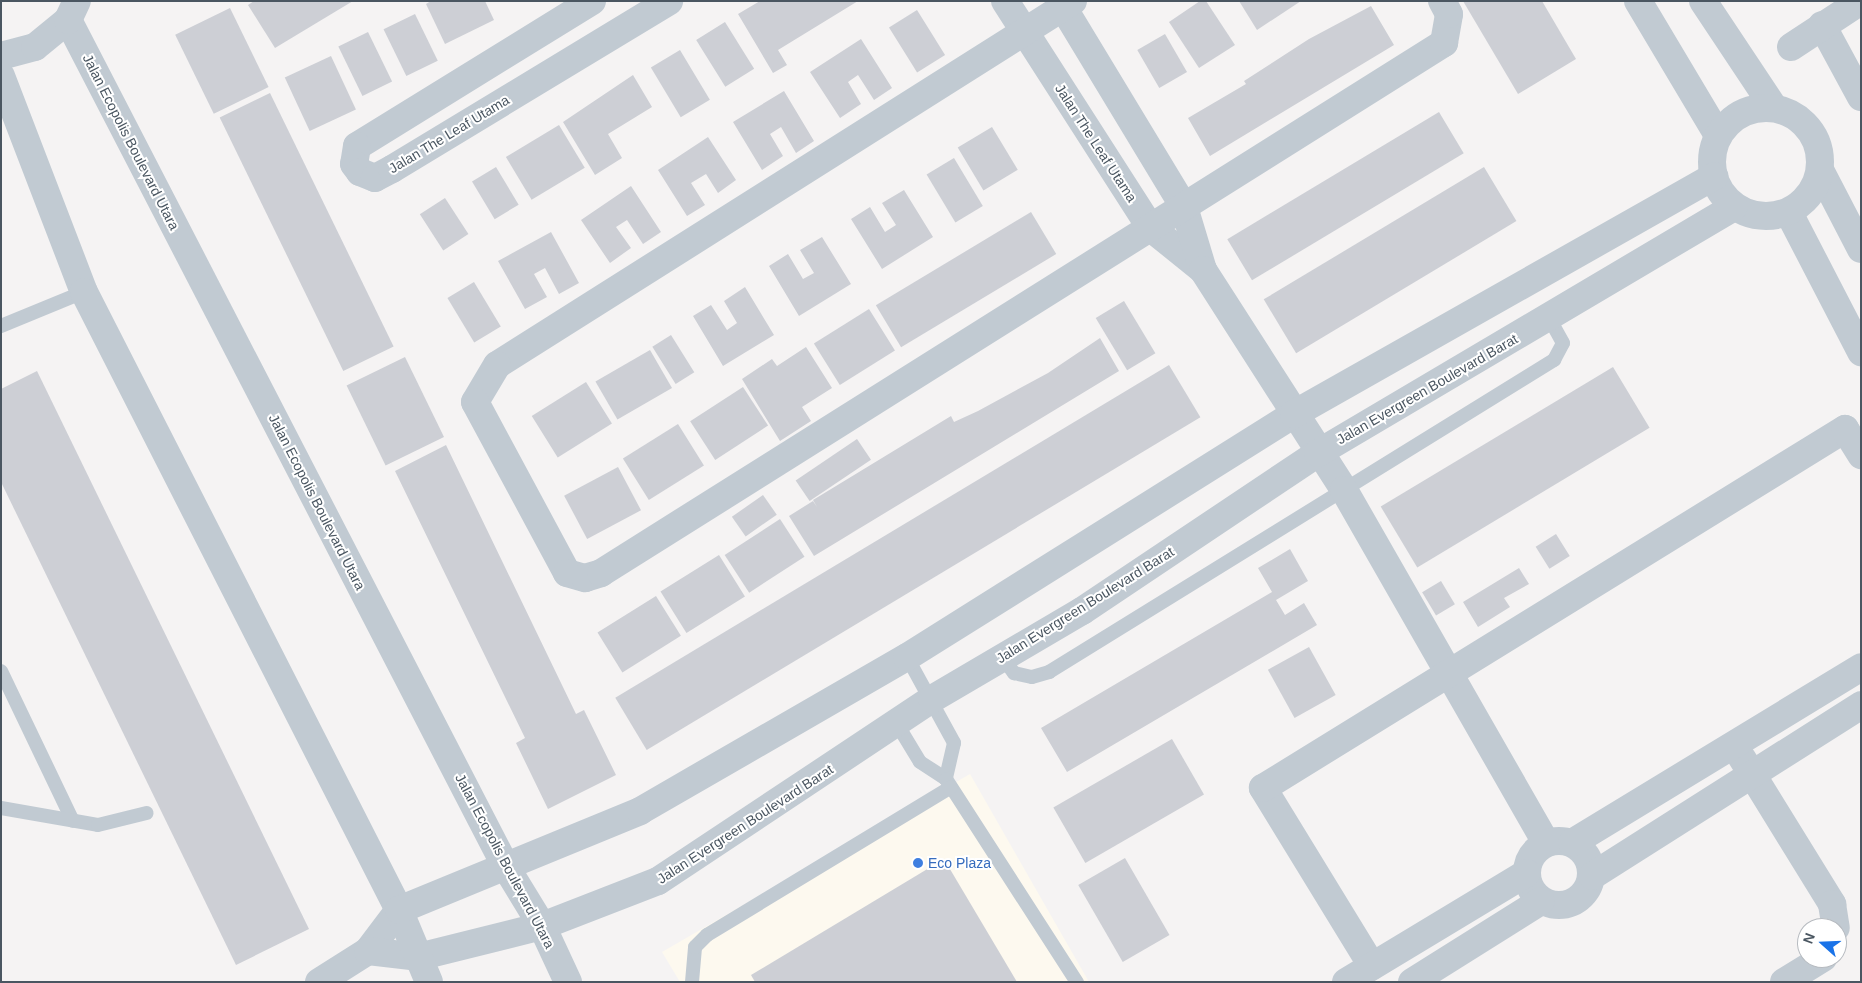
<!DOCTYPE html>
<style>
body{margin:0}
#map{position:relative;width:1862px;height:983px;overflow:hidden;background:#f5f3f3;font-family:Helvetica,sans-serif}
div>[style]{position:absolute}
.commercial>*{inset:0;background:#fdf9ef}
.building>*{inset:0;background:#cdcfd5;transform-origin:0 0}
.service>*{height:14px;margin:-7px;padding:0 7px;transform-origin:7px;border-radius:7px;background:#c1cad2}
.minor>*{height:28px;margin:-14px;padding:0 14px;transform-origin:14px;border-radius:14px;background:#c1cad2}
.minor>.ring{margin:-14px;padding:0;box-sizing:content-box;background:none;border:28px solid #c1cad2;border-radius:50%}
.tertiary>*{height:28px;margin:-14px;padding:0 14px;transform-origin:14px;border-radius:14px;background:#c1cad2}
.tertiary>.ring{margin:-14px;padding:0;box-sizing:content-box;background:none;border:28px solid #c1cad2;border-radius:50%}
.dots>*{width:14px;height:14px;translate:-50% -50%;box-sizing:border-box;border:2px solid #fff;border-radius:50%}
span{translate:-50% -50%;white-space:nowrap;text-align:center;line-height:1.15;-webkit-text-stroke:4px #fff;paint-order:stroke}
.street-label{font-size:14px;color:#4a5661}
.shop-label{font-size:14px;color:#366cbe}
.left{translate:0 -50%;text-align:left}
.frame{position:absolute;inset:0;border:2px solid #4a5661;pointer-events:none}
.north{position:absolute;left:1797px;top:918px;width:50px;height:50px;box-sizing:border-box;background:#fff;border:1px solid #b7bbc0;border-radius:50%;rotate:290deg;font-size:14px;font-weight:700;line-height:20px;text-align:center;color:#4a5661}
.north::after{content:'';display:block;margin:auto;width:18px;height:22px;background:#1a73e8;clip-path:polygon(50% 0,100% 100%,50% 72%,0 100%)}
</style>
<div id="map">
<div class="commercial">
<i style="clip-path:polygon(970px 774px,1089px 982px,680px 982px,662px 952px)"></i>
</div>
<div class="building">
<i style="clip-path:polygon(254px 1px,353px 1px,275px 48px,248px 5px)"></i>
<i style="clip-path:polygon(431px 1px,485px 1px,494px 20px,445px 44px,426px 4px)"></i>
<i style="clip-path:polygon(760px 1px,858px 1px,778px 50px,787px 65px,773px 73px,738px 14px)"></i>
<i style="clip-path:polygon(1200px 1px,1206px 1px,1235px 45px,1199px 68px,1169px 22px)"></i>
<i style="clip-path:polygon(1239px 1px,1301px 1px,1257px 30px)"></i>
<i style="clip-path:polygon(1463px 1px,1542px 1px,1576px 59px,1518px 94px)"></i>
<i style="clip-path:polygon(1371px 6px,1394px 45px,1210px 156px,1188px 118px,1246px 84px,1244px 81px,1309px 39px)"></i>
<i style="left:230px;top:8px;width:88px;height:61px;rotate:64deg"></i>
<i style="left:917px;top:10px;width:53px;height:33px;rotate:58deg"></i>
<i style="left:415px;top:14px;width:52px;height:35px;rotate:64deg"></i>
<i style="left:725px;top:22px;width:55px;height:34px;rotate:58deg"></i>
<i style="left:368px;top:32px;width:55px;height:33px;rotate:64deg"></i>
<i style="left:1165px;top:34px;width:44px;height:32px;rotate:60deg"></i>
<i style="clip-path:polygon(861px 39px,892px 88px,874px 100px,858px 75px,848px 82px,861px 104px,840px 118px,810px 72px)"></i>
<i style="left:680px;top:50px;width:58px;height:34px;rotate:59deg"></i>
<i style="left:331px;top:56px;width:59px;height:51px;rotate:65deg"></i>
<i style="clip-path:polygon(633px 75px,652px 107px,608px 134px,622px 158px,595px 175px,563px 122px)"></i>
<i style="clip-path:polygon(784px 91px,814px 141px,796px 153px,781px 127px,770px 134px,783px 156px,762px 170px,733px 122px)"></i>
<i style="left:270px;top:93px;width:282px;height:56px;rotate:64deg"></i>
<i style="left:1439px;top:112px;width:48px;height:247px;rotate:59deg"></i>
<i style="left:559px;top:125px;width:50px;height:62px;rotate:59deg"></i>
<i style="left:992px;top:127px;width:50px;height:40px;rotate:59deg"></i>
<i style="clip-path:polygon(708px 137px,736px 180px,718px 193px,706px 174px,691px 183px,705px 205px,687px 216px,658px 170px)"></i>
<i style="left:954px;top:158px;width:56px;height:32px;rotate:59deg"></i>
<i style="left:496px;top:167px;width:44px;height:28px;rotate:59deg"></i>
<i style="left:1484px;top:167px;width:63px;height:257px;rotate:59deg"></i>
<i style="clip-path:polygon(631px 186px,661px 232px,643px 244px,627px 220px,616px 227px,631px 248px,610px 263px,581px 220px)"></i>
<i style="clip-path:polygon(904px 190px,933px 237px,882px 269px,851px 219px,870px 207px,885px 232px,896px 225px,882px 203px)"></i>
<i style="left:445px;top:198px;width:43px;height:30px;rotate:57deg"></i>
<i style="left:1031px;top:212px;width:49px;height:181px;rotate:59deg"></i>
<i style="clip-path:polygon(551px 232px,579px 283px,559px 294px,545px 268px,534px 274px,547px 297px,525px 309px,498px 261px)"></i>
<i style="clip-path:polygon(822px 237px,851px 284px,799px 316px,769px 266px,788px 254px,803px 279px,814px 273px,800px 250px)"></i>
<i style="left:474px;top:282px;width:52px;height:31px;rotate:59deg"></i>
<i style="clip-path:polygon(745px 287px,774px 335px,723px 366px,693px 316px,711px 305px,727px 330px,737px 323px,724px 301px)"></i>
<i style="left:1124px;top:301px;width:61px;height:33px;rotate:59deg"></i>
<i style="left:869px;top:309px;width:49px;height:65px;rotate:58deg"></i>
<i style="left:671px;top:335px;width:44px;height:22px;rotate:58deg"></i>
<i style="clip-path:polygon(1100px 338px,1119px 371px,814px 556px,789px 516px,813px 501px,817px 507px,813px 500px,951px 416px,954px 422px,978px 411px,1048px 373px)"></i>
<i style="clip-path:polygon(806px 347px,832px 388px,802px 407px,811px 421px,780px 441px,742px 379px,772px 359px,777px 366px)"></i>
<i style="left:650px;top:350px;width:44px;height:63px;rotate:60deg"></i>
<i style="left:405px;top:357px;width:89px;height:65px;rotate:64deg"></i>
<i style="left:1169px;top:365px;width:61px;height:646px;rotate:59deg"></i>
<i style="left:1613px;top:367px;width:71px;height:271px;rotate:59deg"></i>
<i style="clip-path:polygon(37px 371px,309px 929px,236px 965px,1px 482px,1px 389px)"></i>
<i style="left:586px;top:382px;width:49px;height:64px;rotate:58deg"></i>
<i style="left:743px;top:387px;width:46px;height:63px;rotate:57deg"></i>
<i style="left:678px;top:424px;width:49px;height:65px;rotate:58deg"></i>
<i style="left:857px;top:439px;width:25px;height:74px;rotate:56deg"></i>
<i style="clip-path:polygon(446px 445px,576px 714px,584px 710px,616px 775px,548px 809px,516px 743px,525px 738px,395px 471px)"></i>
<i style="left:618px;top:467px;width:49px;height:61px;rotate:62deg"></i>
<i style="left:763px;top:495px;width:24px;height:38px;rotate:55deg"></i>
<i style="left:780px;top:519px;width:45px;height:66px;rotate:57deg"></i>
<i style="left:1556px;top:534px;width:26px;height:24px;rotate:58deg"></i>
<i style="clip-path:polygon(1290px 549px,1308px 581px,1276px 600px,1285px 615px,1304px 603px,1317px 625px,1067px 772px,1041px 728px,1272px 592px,1258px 568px)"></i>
<i style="left:719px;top:555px;width:49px;height:69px;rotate:58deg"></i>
<i style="clip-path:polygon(1519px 568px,1529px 584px,1504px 598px,1510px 607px,1478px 627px,1463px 602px)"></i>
<i style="left:1441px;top:581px;width:27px;height:22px;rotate:59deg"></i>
<i style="left:656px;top:596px;width:47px;height:69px;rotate:58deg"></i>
<i style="left:1309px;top:647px;width:55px;height:47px;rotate:61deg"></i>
<i style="left:1172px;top:739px;width:64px;height:137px;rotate:60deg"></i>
<i style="left:1125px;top:858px;width:89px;height:54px;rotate:60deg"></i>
<i style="clip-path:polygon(944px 859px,1017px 982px,755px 982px,751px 975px)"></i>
</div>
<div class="service">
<i style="left:1px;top:326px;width:90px;rotate:-22.3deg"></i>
<i style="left:907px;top:657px;width:98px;rotate:61.3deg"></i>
<i style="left:954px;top:743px;width:37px;rotate:103deg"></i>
<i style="left:1003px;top:658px;width:19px;rotate:54deg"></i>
<i style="left:1014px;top:673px;width:18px;rotate:13deg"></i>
<i style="left:1032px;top:677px;width:18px;rotate:-16deg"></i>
<i style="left:1049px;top:672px;width:594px;rotate:-31.71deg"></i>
<i style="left:1554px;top:360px;width:19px;rotate:-62deg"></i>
<i style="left:1563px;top:343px;width:29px;rotate:-119deg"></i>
<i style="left:1px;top:671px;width:166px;rotate:64.4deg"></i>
<i style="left:897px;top:724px;width:44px;rotate:58.8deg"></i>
<i style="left:920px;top:762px;width:31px;rotate:33deg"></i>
<i style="left:946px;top:779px;width:242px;rotate:57.2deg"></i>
<i style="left:1px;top:808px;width:98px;rotate:9.9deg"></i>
<i style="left:98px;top:825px;width:50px;rotate:-13.8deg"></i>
<i style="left:692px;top:982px;width:35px;rotate:-85deg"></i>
<i style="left:695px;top:947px;width:17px;rotate:-45deg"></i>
<i style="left:707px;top:935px;width:285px;rotate:-31.2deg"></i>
</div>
<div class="minor">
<i style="left:592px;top:1px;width:276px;rotate:148.3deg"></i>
<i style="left:357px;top:146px;width:18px;rotate:99deg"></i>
<i style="left:354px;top:164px;width:10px;rotate:53deg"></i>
<i style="left:360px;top:172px;width:16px;rotate:22deg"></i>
<i style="left:375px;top:178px;width:19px;rotate:-28deg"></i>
<i style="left:392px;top:169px;width:324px;rotate:-31.2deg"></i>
<i style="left:1005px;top:1px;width:270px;rotate:57.3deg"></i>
<i style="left:1151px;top:228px;width:67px;rotate:38.9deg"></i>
<i style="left:1203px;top:270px;width:66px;rotate:-106.8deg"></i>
<i style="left:1184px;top:207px;width:241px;rotate:-121.2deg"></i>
<i style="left:1073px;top:1px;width:681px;rotate:147.71deg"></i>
<i style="left:497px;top:365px;width:43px;rotate:120.7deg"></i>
<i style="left:475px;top:402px;width:194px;rotate:61.7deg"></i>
<i style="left:567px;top:573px;width:19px;rotate:16deg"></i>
<i style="left:585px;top:578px;width:17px;rotate:-17deg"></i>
<i style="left:601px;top:573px;width:996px;rotate:-32.16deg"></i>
<i style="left:1444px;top:43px;width:29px;rotate:-80deg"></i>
<i style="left:1449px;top:14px;width:15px;rotate:-118deg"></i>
<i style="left:68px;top:20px;width:954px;rotate:62.66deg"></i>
<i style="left:1822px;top:25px;width:82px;rotate:61.6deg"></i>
<i style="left:1791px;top:47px;width:84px;rotate:-33.3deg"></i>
<i style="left:1px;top:56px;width:35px;rotate:-15deg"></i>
<i style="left:35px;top:47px;width:43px;rotate:-39.3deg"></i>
<i style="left:68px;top:20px;width:21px;rotate:-65deg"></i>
<i style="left:1px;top:76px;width:231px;rotate:69deg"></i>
<i style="left:84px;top:292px;width:694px;rotate:62.99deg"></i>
<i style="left:399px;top:910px;width:51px;rotate:127.1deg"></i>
<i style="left:368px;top:951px;width:58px;rotate:147.7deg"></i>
<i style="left:1820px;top:170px;width:89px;rotate:62.6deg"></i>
<i style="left:1789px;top:213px;width:157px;rotate:62.6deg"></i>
<i style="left:1203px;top:270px;width:261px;rotate:57.3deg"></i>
<i style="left:1344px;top:490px;width:407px;rotate:60.2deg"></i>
<i style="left:1742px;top:758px;width:172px;rotate:58.3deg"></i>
<i style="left:1832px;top:904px;width:24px;rotate:81deg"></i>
<i class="ring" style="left:1527px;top:841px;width:36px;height:36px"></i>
<i style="left:1572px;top:843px;width:338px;rotate:-31.3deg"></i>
<i style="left:1592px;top:876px;width:319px;rotate:-32.4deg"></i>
<i style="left:368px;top:951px;width:50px;rotate:6.8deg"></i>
<i style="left:1372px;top:966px;width:209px;rotate:-121.5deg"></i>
<i style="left:1263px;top:788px;width:684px;rotate:-31.67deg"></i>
<i style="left:1845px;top:429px;width:31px;rotate:58deg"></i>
<i style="left:1346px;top:982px;width:211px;rotate:-31.1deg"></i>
<i style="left:1412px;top:982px;width:152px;rotate:-32.1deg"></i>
<i style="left:1784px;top:982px;width:46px;rotate:-31.6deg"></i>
</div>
<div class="tertiary">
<i style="left:1638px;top:1px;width:156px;rotate:59.2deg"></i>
<i style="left:1703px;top:1px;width:128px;rotate:56.4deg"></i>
<i class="ring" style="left:1712px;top:108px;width:80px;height:80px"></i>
<i style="left:506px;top:867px;width:69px;rotate:58.6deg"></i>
<i style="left:542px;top:926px;width:62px;rotate:65.1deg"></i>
<i style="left:418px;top:957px;width:128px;rotate:-14deg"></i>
<i style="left:542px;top:926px;width:124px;rotate:-21.2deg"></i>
<i style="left:658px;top:881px;width:329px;rotate:-33.6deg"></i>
<i style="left:932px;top:699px;width:174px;rotate:-30.4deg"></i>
<i style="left:1082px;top:611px;width:284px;rotate:-33.8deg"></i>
<i style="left:1318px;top:453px;width:483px;rotate:-30.6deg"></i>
<i style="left:429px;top:982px;width:78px;rotate:-112.6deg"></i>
<i style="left:399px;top:910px;width:261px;rotate:-22.3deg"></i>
<i style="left:640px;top:811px;width:308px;rotate:-30deg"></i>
<i style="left:907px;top:657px;width:457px;rotate:-32.1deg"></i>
<i style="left:1294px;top:414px;width:483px;rotate:-29.5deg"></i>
</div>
<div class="dots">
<i style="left:918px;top:863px;background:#3f7fe0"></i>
</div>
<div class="street-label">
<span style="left:449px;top:134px;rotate:-31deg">Jalan The Leaf Utama</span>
<span style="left:131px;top:142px;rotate:63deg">Jalan Ecopolis Boulevard Utara</span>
<span style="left:1096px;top:143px;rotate:57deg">Jalan The Leaf Utama</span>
<span style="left:1427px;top:389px;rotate:-30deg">Jalan Evergreen Boulevard Barat</span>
<span style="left:317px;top:502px;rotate:63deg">Jalan Ecopolis Boulevard Utara</span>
<span style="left:1085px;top:605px;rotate:-32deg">Jalan Evergreen Boulevard Barat</span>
<span style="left:745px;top:824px;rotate:-33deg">Jalan Evergreen Boulevard Barat</span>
<span style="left:505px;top:861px;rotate:62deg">Jalan Ecopolis Boulevard Utara</span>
</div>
<div class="shop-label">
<span class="left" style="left:928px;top:863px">Eco Plaza</span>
</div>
<div class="frame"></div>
<div class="north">N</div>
</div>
